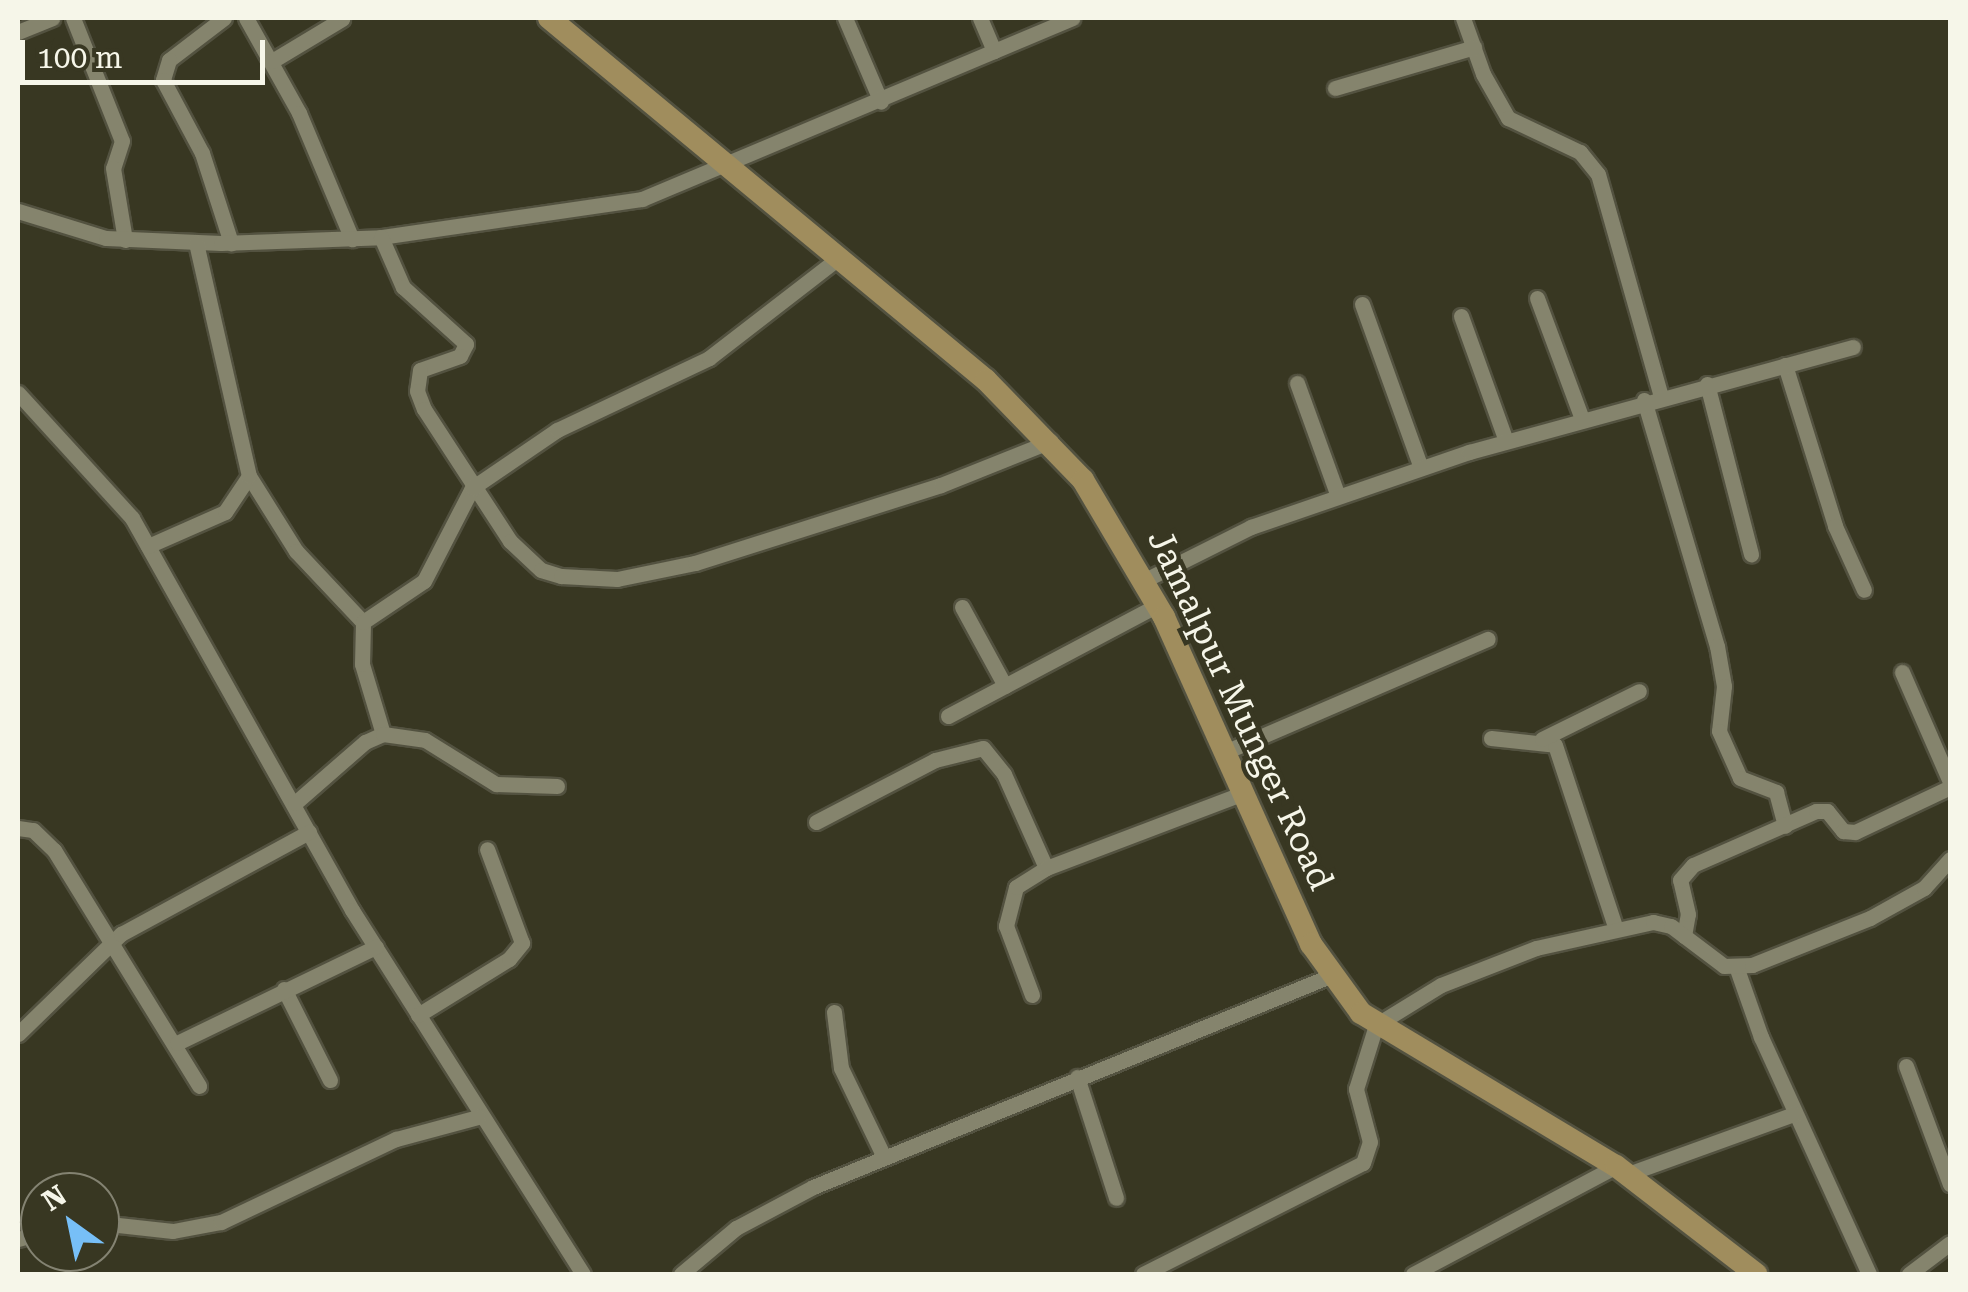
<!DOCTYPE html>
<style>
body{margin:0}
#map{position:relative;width:1968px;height:1292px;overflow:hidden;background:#383722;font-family:"Roboto Serif",serif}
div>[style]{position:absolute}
.roads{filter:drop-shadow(2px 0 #535240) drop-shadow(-2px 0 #535240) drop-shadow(0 2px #535240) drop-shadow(0 -2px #535240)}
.street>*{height:15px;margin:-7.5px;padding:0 7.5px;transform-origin:7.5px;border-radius:7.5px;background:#85846d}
.secondary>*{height:22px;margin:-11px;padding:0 11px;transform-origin:11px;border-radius:11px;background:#a08d5d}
span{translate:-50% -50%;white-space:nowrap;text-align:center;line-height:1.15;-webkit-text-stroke:9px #383722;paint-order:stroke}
.street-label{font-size:35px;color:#f6f6e9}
.frame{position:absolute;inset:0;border:20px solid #f6f6e9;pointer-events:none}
.north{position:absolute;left:20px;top:1172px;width:100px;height:100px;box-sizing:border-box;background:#383722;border:2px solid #848372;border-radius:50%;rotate:327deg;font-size:28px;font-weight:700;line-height:40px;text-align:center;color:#f6f6e9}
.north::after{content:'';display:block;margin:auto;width:35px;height:45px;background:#77bff7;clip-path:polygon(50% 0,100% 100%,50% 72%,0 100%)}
.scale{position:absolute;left:20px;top:40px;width:245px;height:45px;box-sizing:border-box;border:5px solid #f6f6e9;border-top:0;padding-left:12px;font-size:30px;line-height:35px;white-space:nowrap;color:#f6f6e9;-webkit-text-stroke:8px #383722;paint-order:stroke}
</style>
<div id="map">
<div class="roads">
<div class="street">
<i style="left:73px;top:18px;width:132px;rotate:68.3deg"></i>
<i style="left:122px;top:141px;width:28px;rotate:108deg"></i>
<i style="left:113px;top:168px;width:73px;rotate:80.5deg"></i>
<i style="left:224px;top:18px;width:69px;rotate:142.6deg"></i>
<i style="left:169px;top:60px;width:21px;rotate:107deg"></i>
<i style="left:163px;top:80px;width:83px;rotate:61.9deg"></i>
<i style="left:202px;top:153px;width:95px;rotate:72.1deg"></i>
<i style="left:246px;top:18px;width:109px;rotate:60.8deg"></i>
<i style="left:299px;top:113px;width:137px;rotate:67.2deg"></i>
<i style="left:845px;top:18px;width:91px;rotate:66.8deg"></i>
<i style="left:980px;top:18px;width:36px;rotate:67deg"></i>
<i style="left:1463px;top:18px;width:59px;rotate:70.3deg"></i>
<i style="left:1483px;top:74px;width:51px;rotate:60.4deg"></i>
<i style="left:1508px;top:118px;width:80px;rotate:25.3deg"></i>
<i style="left:1580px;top:152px;width:28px;rotate:51deg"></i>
<i style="left:1598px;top:174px;width:231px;rotate:74.2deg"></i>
<i style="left:18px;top:32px;width:37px;rotate:-22deg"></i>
<i style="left:272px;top:61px;width:82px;rotate:-31deg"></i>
<i style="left:1335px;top:88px;width:145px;rotate:-16.4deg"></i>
<i style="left:18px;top:211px;width:92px;rotate:17.1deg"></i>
<i style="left:106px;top:238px;width:115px;rotate:2.5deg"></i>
<i style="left:221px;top:243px;width:160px;rotate:-2.1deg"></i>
<i style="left:381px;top:237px;width:264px;rotate:-8.3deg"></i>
<i style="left:642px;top:199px;width:467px;rotate:-22.8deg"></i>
<i style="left:381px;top:237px;width:55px;rotate:66.3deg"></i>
<i style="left:403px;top:287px;width:85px;rotate:42.1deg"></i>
<i style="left:466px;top:344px;width:13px;rotate:117deg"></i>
<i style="left:460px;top:356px;width:42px;rotate:160.7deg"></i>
<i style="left:420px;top:370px;width:21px;rotate:98deg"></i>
<i style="left:417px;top:391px;width:19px;rotate:69deg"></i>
<i style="left:424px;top:409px;width:158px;rotate:56.9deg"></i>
<i style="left:510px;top:541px;width:42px;rotate:43.1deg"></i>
<i style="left:541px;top:570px;width:21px;rotate:17deg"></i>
<i style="left:561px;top:576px;width:56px;rotate:3.1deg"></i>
<i style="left:617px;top:579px;width:80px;rotate:-11.6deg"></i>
<i style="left:695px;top:563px;width:258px;rotate:-17.6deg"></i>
<i style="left:941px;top:485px;width:118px;rotate:-21.8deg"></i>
<i style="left:1537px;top:298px;width:129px;rotate:69.6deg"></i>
<i style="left:1362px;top:304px;width:174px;rotate:70.2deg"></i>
<i style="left:1461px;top:316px;width:133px;rotate:70.2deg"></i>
<i style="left:1785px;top:365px;width:169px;rotate:72.7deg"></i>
<i style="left:1835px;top:526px;width:70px;rotate:65.6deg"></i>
<i style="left:1297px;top:383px;width:120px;rotate:70.1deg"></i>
<i style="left:1707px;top:384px;width:176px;rotate:75.5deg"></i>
<i style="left:18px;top:393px;width:169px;rotate:47.6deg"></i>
<i style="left:132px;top:518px;width:450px;rotate:60.7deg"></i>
<i style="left:352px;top:910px;width:431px;rotate:57.6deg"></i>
<i style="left:1644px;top:400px;width:257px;rotate:73.5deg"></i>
<i style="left:1717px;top:646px;width:41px;rotate:80.1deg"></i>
<i style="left:1724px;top:686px;width:45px;rotate:96.3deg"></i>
<i style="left:1719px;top:731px;width:51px;rotate:65.9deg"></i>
<i style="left:1740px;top:778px;width:39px;rotate:21deg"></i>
<i style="left:1776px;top:792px;width:35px;rotate:75deg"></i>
<i style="left:249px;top:476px;width:89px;rotate:57.9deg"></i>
<i style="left:296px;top:551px;width:98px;rotate:46.7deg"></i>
<i style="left:148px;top:546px;width:84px;rotate:-23.8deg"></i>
<i style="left:225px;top:512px;width:43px;rotate:-56.3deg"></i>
<i style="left:249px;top:476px;width:239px;rotate:-102.8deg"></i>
<i style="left:1145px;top:580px;width:119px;rotate:-26.6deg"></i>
<i style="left:1251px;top:527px;width:231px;rotate:-19deg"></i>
<i style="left:1469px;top:452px;width:398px;rotate:-15.3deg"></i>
<i style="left:962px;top:607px;width:90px;rotate:61.4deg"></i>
<i style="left:1902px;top:672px;width:120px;rotate:66.4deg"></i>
<i style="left:948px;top:716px;width:238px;rotate:-27.9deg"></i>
<i style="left:383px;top:734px;width:73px;rotate:-106.7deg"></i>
<i style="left:362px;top:664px;width:42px;rotate:-88.6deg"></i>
<i style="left:363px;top:622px;width:73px;rotate:-33.9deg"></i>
<i style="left:424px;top:581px;width:105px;rotate:-62.7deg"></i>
<i style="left:472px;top:488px;width:103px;rotate:-34.3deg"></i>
<i style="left:557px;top:430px;width:168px;rotate:-25.3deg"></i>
<i style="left:709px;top:358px;width:167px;rotate:-37.7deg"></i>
<i style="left:1491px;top:738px;width:64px;rotate:6.2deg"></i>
<i style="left:1555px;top:745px;width:194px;rotate:71.7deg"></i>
<i style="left:1542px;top:739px;width:108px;rotate:-26.3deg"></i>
<i style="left:1225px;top:752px;width:286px;rotate:-23.3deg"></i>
<i style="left:295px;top:803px;width:93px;rotate:-41.1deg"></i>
<i style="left:365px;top:742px;width:20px;rotate:-24deg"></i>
<i style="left:383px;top:734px;width:42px;rotate:8.1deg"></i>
<i style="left:425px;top:740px;width:84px;rotate:31.8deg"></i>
<i style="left:496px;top:784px;width:61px;rotate:1.9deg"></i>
<i style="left:816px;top:822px;width:134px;rotate:-27.5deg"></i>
<i style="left:935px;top:760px;width:49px;rotate:-14deg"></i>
<i style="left:983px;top:748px;width:33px;rotate:51deg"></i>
<i style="left:1004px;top:774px;width:103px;rotate:65.9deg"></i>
<i style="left:18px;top:828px;width:15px;rotate:8deg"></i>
<i style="left:33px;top:830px;width:29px;rotate:44deg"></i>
<i style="left:54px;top:850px;width:277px;rotate:58.4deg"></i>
<i style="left:1684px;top:936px;width:22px;rotate:-80deg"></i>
<i style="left:1688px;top:914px;width:35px;rotate:-103deg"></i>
<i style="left:1680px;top:880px;width:20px;rotate:-49deg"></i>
<i style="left:1693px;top:865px;width:134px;rotate:-23.7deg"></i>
<i style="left:1816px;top:811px;width:11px"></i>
<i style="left:1827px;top:811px;width:26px;rotate:51deg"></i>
<i style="left:1843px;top:831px;width:12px;rotate:5deg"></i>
<i style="left:1855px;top:832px;width:105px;rotate:-25.3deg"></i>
<i style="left:1737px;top:969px;width:72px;rotate:70.6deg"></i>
<i style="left:1761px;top:1037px;width:260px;rotate:65.5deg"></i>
<i style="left:284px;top:989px;width:102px;rotate:63.2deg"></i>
<i style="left:1032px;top:995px;width:74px;rotate:-110.6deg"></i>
<i style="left:1006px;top:926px;width:40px;rotate:-75.6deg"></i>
<i style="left:1016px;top:887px;width:36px;rotate:-32deg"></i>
<i style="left:1046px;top:868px;width:211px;rotate:-20.8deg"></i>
<i style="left:834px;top:1012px;width:56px;rotate:82.9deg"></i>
<i style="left:841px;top:1068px;width:99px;rotate:64.2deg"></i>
<i style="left:418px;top:1015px;width:107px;rotate:-31.6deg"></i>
<i style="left:509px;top:959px;width:21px;rotate:-51deg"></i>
<i style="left:522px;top:943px;width:100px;rotate:-110.4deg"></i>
<i style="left:18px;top:1034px;width:144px;rotate:-44.2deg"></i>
<i style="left:121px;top:934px;width:214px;rotate:-28.5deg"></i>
<i style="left:177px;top:1043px;width:221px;rotate:-25.8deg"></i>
<i style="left:1906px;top:1066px;width:126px;rotate:69.6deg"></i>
<i style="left:1077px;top:1077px;width:127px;rotate:72.1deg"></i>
<i style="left:1628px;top:1174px;width:177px;rotate:-19.9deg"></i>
<i style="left:100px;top:1223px;width:73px;rotate:6.3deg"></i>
<i style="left:173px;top:1231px;width:49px;rotate:-10.6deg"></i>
<i style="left:221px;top:1222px;width:194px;rotate:-25.4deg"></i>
<i style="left:396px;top:1139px;width:85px;rotate:-15deg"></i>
<i style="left:18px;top:1239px;width:23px;rotate:-15deg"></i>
<i style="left:681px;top:1274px;width:72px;rotate:-39.9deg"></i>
<i style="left:736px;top:1228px;width:87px;rotate:-28deg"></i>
<i style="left:813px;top:1187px;width:558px;rotate:-22.2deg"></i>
<i style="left:1143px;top:1274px;width:246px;rotate:-26.8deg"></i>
<i style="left:1363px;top:1163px;width:22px;rotate:-72deg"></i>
<i style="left:1370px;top:1142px;width:55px;rotate:-104.8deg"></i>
<i style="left:1356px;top:1089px;width:67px;rotate:-72.6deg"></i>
<i style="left:1376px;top:1025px;width:76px;rotate:-31.6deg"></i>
<i style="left:1441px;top:985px;width:102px;rotate:-21.3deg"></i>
<i style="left:1536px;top:948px;width:120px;rotate:-12.5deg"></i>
<i style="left:1653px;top:922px;width:18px;rotate:13deg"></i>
<i style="left:1671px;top:926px;width:66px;rotate:37deg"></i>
<i style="left:1724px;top:966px;width:28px;rotate:-2deg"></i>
<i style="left:1752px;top:965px;width:127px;rotate:-21.7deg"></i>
<i style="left:1870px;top:918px;width:62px;rotate:-29.1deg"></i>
<i style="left:1924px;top:888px;width:39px;rotate:-48deg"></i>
<i style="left:1413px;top:1274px;width:230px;rotate:-28deg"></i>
<i style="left:1909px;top:1274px;width:51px;rotate:-37.1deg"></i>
</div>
<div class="secondary">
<i style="left:549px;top:18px;width:567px;rotate:39.64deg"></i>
<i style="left:986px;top:380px;width:139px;rotate:45.9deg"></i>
<i style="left:1083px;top:480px;width:159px;rotate:59.4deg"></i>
<i style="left:1164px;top:617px;width:359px;rotate:65.8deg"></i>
<i style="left:1311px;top:944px;width:85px;rotate:54.1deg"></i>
<i style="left:1361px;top:1013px;width:297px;rotate:31deg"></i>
<i style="left:1616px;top:1166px;width:177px;rotate:37.6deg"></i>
</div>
</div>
<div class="street-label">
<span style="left:1240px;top:710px;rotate:65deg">Jamalpur Munger Road</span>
</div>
<div class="frame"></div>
<div class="north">N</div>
<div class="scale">100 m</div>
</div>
